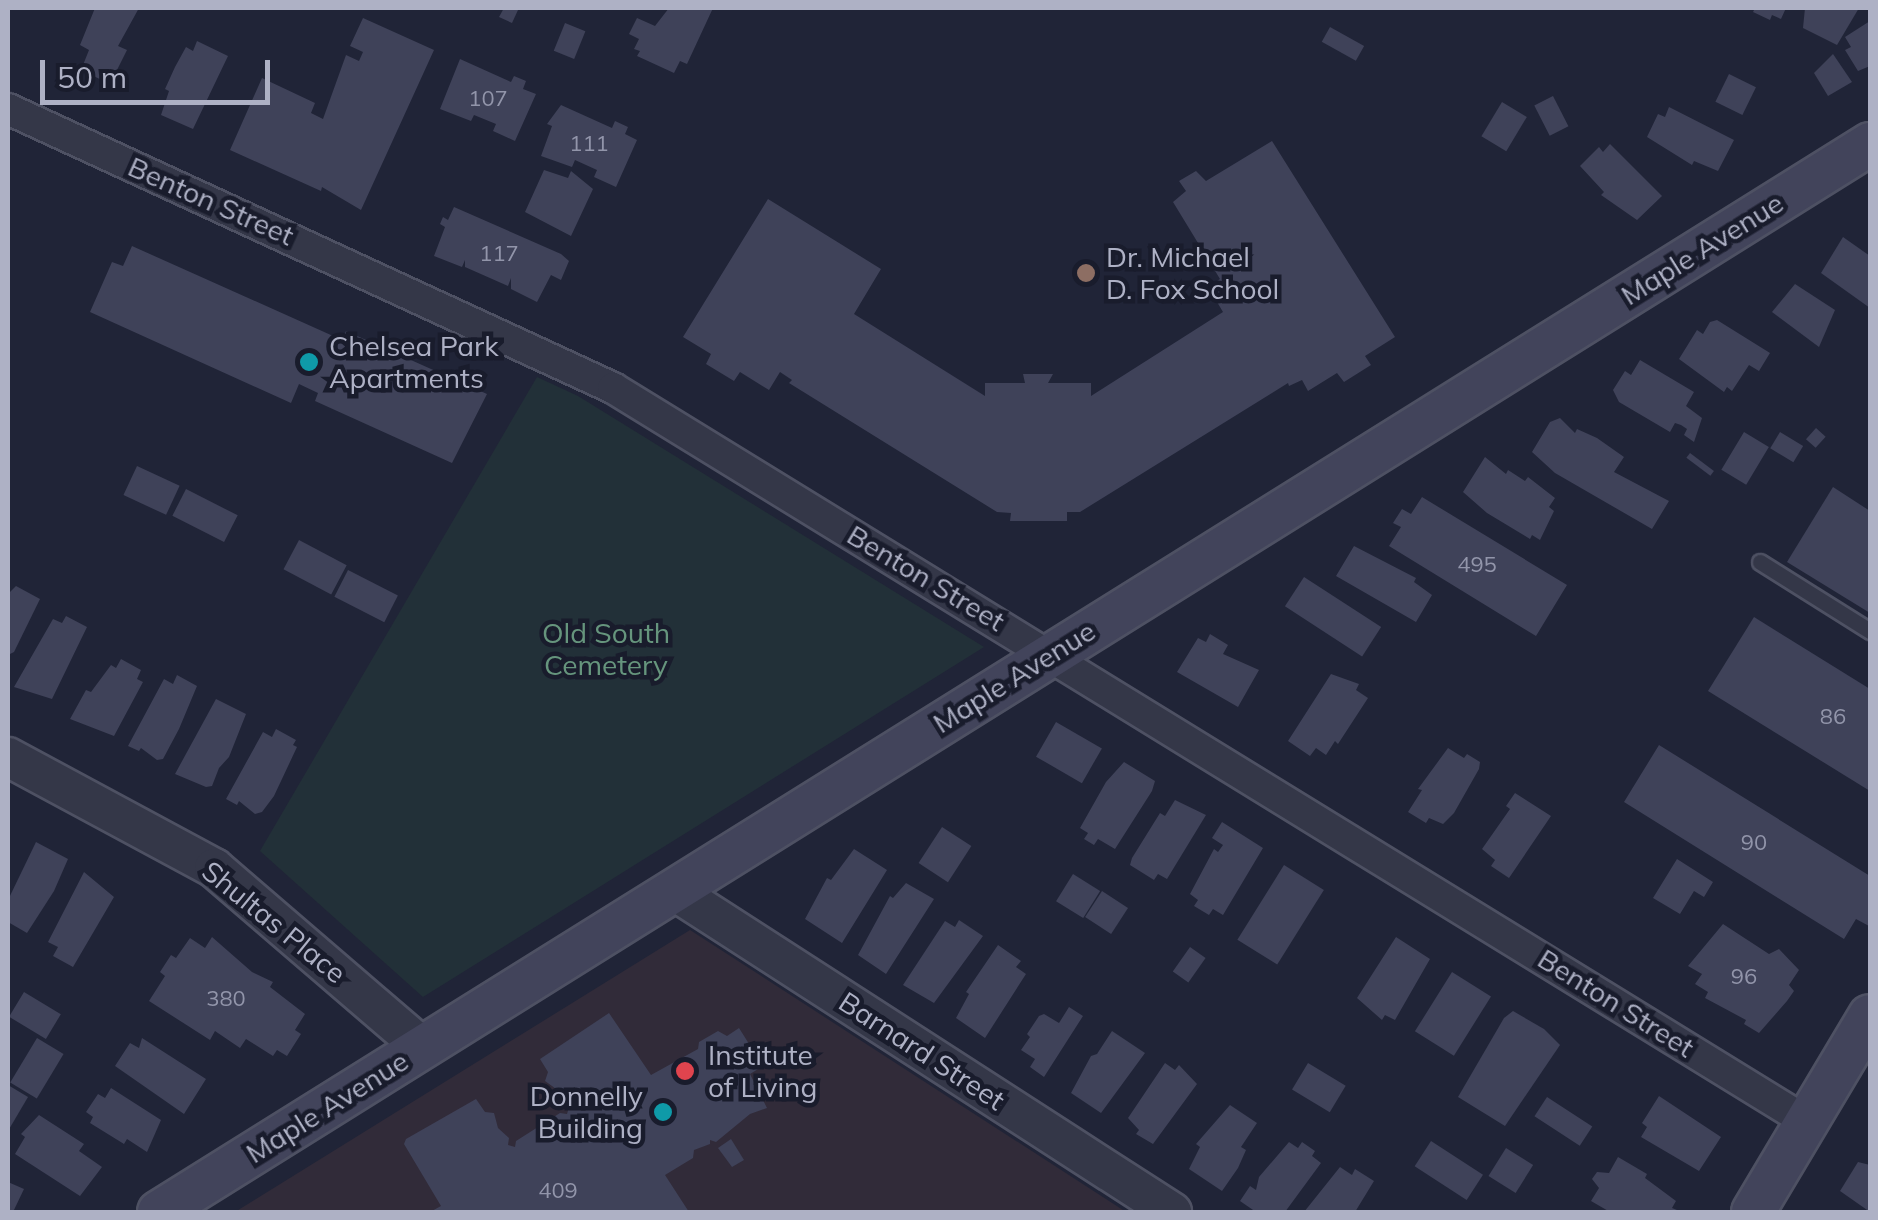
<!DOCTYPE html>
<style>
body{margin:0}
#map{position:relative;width:1878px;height:1220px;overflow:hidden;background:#202437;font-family:Mulish,sans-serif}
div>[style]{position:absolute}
.medical>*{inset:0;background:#312b39}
.green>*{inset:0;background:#223038}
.building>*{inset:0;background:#3f4259;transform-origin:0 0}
.roads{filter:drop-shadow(2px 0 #4e5163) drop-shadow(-2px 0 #4e5163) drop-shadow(0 2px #4e5163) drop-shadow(0 -2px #4e5163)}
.service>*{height:15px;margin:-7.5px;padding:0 7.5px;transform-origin:7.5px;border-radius:7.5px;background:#343748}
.minor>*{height:30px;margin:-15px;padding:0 15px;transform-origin:15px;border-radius:15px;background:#343748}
.tertiary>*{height:38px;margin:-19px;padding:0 19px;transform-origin:19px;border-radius:19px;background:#343748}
.secondary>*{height:42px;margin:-21px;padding:0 21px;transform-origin:21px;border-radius:21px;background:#42445b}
.dots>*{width:28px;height:28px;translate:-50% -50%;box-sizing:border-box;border:5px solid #191c2c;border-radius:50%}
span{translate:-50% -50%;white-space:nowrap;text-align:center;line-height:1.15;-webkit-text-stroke:9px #191c2c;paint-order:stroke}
.number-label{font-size:22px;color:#9295aa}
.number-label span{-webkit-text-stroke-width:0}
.street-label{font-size:28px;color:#aeb1c5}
.poi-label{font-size:28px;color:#aeb1c5}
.left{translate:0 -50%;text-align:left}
.right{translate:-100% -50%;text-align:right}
.park-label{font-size:28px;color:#66957d}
.frame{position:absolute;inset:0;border:10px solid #aeb1c5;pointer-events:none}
.scale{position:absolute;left:40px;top:60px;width:230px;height:45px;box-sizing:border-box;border:5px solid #aeb1c5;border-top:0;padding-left:12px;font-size:30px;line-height:35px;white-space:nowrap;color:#aeb1c5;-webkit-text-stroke:8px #191c2c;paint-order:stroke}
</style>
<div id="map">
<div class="medical">
<i style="clip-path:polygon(690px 930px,1126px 1212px,235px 1212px)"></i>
</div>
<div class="green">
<i style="clip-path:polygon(537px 377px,578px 396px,984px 647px,423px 997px,260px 851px)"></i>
</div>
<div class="building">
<i style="clip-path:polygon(95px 8px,139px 8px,118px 46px,127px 50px,110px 84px,81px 70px,89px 50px,80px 45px)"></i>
<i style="clip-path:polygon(504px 8px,518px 10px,512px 23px,499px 17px)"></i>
<i style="clip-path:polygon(669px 8px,713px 8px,687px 64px,680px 61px,674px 73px,637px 56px,640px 51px,634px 49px,639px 39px,629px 34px,637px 18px,655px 26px)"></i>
<i style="clip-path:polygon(1755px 8px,1786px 8px,1781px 19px,1772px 15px,1770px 20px,1753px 12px)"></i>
<i style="clip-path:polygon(1805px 8px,1859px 8px,1837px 45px,1803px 28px)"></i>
<i style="clip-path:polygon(363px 18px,434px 50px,361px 210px,322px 187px,321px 191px,230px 150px,262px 78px,315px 103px,311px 113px,323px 119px,346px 55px,359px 61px,363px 52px,350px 46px)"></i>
<i style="clip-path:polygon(1870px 21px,1870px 66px,1858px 71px,1845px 50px,1851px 47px,1845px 37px)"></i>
<i style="left:565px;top:23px;width:22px;height:30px;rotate:22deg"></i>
<i style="left:1330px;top:27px;width:39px;height:17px;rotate:29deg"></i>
<i style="clip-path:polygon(197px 41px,228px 56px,193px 129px,161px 115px,169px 91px,165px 89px,175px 67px,186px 47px,193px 51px)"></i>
<i style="clip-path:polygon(1833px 54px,1852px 82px,1828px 96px,1814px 73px)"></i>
<i style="clip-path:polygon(460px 59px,511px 82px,514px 76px,526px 81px,523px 89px,536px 94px,515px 141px,493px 131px,496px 124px,474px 115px,471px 121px,440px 109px)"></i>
<i style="left:1729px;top:74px;width:30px;height:31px;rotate:26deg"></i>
<i style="left:1553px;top:96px;width:34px;height:21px;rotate:63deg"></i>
<i style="left:1502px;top:102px;width:29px;height:40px;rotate:31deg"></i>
<i style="clip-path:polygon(561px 105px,612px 128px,615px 121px,628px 127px,625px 134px,637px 140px,616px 187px,594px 177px,597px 170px,575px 160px,572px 167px,541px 156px,552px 126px,547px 124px)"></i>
<i style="clip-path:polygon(1669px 107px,1734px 140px,1718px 171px,1694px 161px,1692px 165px,1647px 137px,1658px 114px,1665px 117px)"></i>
<i style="clip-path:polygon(1272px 141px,1395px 337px,1365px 356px,1371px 365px,1344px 382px,1337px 373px,1308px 391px,1302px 380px,1289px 386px,1288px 383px,1080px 512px,1067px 512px,1067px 521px,1010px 521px,1011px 513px,997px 512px,789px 383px,792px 380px,780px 372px,769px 390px,740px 372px,734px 381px,706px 364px,711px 354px,683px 337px,768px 199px,881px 269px,854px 314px,985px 396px,985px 383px,1025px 383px,1023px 374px,1053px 374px,1048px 383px,1091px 383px,1091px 396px,1223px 312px,1208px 287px,1220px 279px,1173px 202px,1186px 191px,1179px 181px,1196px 171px,1206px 181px)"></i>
<i style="clip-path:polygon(1610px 144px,1662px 196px,1637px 220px,1601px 195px,1604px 192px,1580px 166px,1599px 147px,1603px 152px)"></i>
<i style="clip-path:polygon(544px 170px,568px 178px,571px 171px,593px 189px,571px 236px,525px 212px)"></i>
<i style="clip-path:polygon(454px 207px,561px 254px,569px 261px,561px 280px,551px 275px,537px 302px,511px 289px,511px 278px,508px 286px,465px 267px,465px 260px,462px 267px,434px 256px,445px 227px,440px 224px,443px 217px,448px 220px)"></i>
<i style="clip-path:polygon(1843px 237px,1870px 256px,1870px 308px,1821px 273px)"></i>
<i style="clip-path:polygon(132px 246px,342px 340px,346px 331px,487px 394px,452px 463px,315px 401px,318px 393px,299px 384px,291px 403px,90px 312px,112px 262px,123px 266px)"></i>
<i style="clip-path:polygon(1795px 284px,1835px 310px,1819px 347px,1772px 312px)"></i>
<i style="clip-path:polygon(1717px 320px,1770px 353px,1759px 371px,1749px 365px,1732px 391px,1727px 387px,1724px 392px,1679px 359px,1697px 330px,1703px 334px,1710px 322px)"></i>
<i style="clip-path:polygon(1640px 360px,1694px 392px,1686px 406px,1702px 418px,1694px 442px,1684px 435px,1687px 429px,1681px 425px,1675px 423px,1670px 432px,1619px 402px,1613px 390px,1625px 371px,1631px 375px)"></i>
<i style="clip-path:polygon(1560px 418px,1575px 433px,1577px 429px,1597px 438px,1624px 457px,1614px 472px,1669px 501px,1652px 529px,1555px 473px,1532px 452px,1550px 422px)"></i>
<i style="left:1816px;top:428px;width:13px;height:15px;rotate:42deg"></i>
<i style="left:1744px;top:432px;width:29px;height:44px;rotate:31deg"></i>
<i style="left:1780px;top:432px;width:27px;height:19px;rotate:31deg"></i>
<i style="left:1690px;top:453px;width:30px;height:6px;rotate:37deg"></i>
<i style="clip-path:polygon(1485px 457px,1506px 474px,1508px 470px,1525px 481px,1528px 477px,1555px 498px,1549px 507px,1554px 511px,1540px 540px,1532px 535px,1530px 539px,1487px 513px,1463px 492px)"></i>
<i style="left:137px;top:466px;width:47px;height:32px;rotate:25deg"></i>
<i style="clip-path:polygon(1833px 487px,1870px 511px,1870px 613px,1787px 562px)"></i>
<i style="left:186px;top:489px;width:58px;height:30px;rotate:27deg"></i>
<i style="clip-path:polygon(1422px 497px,1567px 585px,1536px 636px,1389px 546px,1401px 527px,1393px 523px,1402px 509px,1411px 514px)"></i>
<i style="left:299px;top:540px;width:54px;height:33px;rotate:28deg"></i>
<i style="clip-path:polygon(1354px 546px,1416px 578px,1414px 582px,1432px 595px,1416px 622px,1336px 576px)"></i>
<i style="left:348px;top:570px;width:56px;height:30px;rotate:27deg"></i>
<i style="left:1304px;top:577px;width:92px;height:35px;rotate:33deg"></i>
<i style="clip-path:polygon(16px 586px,40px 599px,14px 652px,8px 655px,8px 594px)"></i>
<i style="clip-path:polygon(66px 616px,87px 627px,52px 699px,14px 687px,53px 619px,62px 623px)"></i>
<i style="clip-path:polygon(1754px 617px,1870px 689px,1870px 791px,1708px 691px)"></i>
<i style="clip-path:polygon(1210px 634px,1228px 645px,1223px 654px,1259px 670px,1238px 707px,1177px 672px,1198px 638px,1206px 642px)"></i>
<i style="clip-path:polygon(121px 659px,141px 670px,137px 679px,143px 682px,114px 736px,70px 719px,86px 690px,91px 692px,111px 665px,116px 668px)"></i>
<i style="clip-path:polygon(1331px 674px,1359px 684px,1356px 690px,1368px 698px,1338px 744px,1335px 741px,1326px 755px,1316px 748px,1310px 756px,1288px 741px)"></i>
<i style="clip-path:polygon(177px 675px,197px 686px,179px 729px,163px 759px,157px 760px,141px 748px,139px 751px,128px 746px,164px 679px,173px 684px)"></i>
<i style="clip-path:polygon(216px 699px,246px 714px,229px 757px,219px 768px,212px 786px,206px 787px,175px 774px)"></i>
<i style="left:1056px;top:722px;width:53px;height:40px;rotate:30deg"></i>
<i style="clip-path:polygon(276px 729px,296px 740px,293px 745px,297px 747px,274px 796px,262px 812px,255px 814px,239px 801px,237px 805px,226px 799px,263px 732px,272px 737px)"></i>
<i style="clip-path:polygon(1659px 745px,1870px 876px,1869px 926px,1856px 919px,1844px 939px,1624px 802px)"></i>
<i style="clip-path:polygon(1448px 748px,1464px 758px,1467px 754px,1480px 762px,1479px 769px,1454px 813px,1443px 824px,1429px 818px,1426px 823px,1408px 812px,1422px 790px,1418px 789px)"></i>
<i style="clip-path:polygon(1124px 762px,1155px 781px,1152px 791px,1115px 849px,1098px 839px,1094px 845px,1084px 839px,1088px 833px,1080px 828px,1106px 782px)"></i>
<i style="clip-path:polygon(1515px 793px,1551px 816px,1509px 878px,1491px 866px,1495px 860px,1482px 849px,1510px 809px,1506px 806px)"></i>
<i style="clip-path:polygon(1175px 800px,1206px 815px,1167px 879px,1158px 874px,1154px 880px,1130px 865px,1132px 858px,1160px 813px,1165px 816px)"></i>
<i style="clip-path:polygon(1222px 822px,1263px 848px,1223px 915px,1213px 909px,1209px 915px,1194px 906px,1198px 900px,1190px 894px,1214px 849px,1218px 852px,1223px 845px,1212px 838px)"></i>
<i style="left:942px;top:827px;width:35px;height:43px;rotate:33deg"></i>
<i style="clip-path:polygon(36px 842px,68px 859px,54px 891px,27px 933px,8px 922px,8px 900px)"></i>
<i style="clip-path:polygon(854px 849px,887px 870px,842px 943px,805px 919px,827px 878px,831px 880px)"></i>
<i style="clip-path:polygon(1677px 859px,1713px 882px,1704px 897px,1694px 891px,1680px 914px,1653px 898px)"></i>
<i style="left:1284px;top:865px;width:47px;height:88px;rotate:32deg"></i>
<i style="clip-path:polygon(84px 872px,114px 897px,73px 967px,53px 956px,58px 947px,48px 942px)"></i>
<i style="left:1073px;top:874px;width:32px;height:32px;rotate:32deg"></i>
<i style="clip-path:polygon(906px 883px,934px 899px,886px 974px,858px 955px,890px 896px,893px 898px)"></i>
<i style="left:1102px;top:891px;width:31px;height:31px;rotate:33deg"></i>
<i style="clip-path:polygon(959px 920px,983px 936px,934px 1003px,903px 985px,945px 921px,955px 927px)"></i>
<i style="clip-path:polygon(1723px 924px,1769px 954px,1779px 949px,1799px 970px,1789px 985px,1794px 991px,1787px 1001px,1759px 1033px,1744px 1024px,1746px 1020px,1705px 998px,1708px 992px,1695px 984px,1702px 974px,1688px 966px)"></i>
<i style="clip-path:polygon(212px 937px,252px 972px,273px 982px,270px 987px,305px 1014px,295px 1030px,301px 1034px,287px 1056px,277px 1050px,273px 1056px,246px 1039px,240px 1048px,215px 1031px,210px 1040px,149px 1001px,165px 976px,160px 972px,171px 955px,176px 958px,190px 938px,205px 948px)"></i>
<i style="clip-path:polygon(1396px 937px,1430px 959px,1395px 1020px,1385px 1015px,1382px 1020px,1357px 998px)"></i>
<i style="clip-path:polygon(998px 945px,1021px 961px,1016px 967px,1026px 974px,985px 1038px,956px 1018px,969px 994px,966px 992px)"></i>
<i style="left:1190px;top:947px;width:19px;height:30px;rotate:35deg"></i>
<i style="left:1452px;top:972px;width:46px;height:70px;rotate:32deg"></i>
<i style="left:24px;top:992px;width:43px;height:29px;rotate:31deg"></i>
<i style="clip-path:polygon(1069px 1007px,1083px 1016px,1044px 1077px,1030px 1067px,1035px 1059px,1021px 1050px,1030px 1037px,1027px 1034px,1039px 1016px,1044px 1014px,1059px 1023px)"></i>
<i style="clip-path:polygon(1513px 1011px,1544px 1029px,1560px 1045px,1505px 1126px,1458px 1097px,1504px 1018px)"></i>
<i style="clip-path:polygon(609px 1013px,651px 1075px,698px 1049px,699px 1042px,718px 1031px,727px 1036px,739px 1028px,763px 1066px,750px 1074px,767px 1108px,750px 1114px,716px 1142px,710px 1140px,710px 1144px,694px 1150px,693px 1158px,665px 1175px,689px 1212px,430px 1212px,441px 1206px,404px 1144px,406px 1139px,476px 1099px,485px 1112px,494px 1113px,498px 1128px,509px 1138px,508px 1145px,515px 1147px,516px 1141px,560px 1113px,567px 1114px,569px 1107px,561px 1104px,559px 1091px,545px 1081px,548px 1072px,540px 1059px)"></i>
<i style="clip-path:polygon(1112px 1031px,1145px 1053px,1101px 1113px,1071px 1093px,1091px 1056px,1097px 1054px)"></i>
<i style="left:37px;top:1038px;width:31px;height:52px;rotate:31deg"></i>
<i style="clip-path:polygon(142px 1038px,206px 1079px,184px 1114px,115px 1066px,130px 1043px,139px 1048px)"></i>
<i style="clip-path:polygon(1165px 1063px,1175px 1070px,1179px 1065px,1197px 1084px,1153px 1144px,1136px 1134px,1139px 1130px,1128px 1118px)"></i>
<i style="left:1308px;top:1063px;width:44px;height:31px;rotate:31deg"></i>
<i style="clip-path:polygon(8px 1085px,28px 1097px,8px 1131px)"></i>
<i style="clip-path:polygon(111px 1088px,161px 1120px,147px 1152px,127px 1139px,124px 1144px,90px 1123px,93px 1117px,86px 1112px,98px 1094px,105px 1098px)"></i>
<i style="clip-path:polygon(1659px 1096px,1721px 1137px,1699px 1171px,1641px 1137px,1647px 1127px,1642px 1123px)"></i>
<i style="left:1547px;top:1097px;width:54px;height:23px;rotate:33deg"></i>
<i style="clip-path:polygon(1230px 1105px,1257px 1123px,1241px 1147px,1246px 1150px,1238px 1168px,1222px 1191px,1189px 1169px,1200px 1147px,1196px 1144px)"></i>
<i style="clip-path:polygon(39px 1115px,84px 1144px,79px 1151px,102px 1167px,80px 1196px,15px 1154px,25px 1137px,21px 1134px)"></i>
<i style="clip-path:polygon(731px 1139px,744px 1160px,732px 1167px,718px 1148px)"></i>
<i style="left:1431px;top:1141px;width:62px;height:30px;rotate:33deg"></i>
<i style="clip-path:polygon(1289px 1142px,1298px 1148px,1302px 1142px,1315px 1151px,1312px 1156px,1321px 1163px,1285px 1212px,1256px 1212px,1240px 1201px,1250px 1186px,1256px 1190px,1259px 1177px)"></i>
<i style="left:1506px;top:1148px;width:32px;height:33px;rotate:32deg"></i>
<i style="clip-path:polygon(1618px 1157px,1647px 1174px,1645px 1178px,1676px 1201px,1672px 1208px,1682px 1212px,1610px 1212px,1591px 1201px,1599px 1188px,1592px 1179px,1597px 1172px,1609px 1173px)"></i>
<i style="clip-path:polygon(1858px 1162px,1870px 1165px,1870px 1212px,1840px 1191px)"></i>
<i style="clip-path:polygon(1340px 1167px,1352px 1175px,1355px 1169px,1374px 1181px,1355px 1212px,1304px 1212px)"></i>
<i style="clip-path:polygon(8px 1182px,24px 1189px,13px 1212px,8px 1212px)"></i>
</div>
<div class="roads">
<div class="service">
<i style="left:1760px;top:562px;width:130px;rotate:32.1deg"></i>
</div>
<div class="minor">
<i style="left:8px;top:109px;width:666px;rotate:24.76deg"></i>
<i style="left:613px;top:388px;width:1400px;rotate:31.57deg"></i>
</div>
<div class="tertiary">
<i style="left:8px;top:757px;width:234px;rotate:28.3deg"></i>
<i style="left:214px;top:868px;width:274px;rotate:40.7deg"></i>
<i style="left:673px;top:890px;width:594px;rotate:32.83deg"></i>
</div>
<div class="secondary">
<i style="left:159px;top:1212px;width:2017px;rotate:-31.97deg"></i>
<i style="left:1753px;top:1212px;width:228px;rotate:-59.2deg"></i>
</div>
</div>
<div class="dots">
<i style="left:1086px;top:273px;background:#8d6e63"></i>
<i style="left:309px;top:362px;background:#0f9aa8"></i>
<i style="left:685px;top:1071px;background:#e0444e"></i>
<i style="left:663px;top:1112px;background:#0f9aa8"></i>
</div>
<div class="number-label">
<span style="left:488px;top:99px">107</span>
<span style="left:589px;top:144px">111</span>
<span style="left:499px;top:254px">117</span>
<span style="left:1477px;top:565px">495</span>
<span style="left:1833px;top:717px">86</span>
<span style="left:1754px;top:843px">90</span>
<span style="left:1744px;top:977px">96</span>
<span style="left:226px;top:999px">380</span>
<span style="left:558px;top:1191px">409</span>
</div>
<div class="street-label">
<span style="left:211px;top:201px;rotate:24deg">Benton Street</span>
<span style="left:1702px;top:249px;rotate:-32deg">Maple Avenue</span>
<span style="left:926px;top:578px;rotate:31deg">Benton Street</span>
<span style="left:1014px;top:677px;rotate:-32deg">Maple Avenue</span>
<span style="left:274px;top:922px;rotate:39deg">Shultas Place</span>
<span style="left:1616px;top:1003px;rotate:32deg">Benton Street</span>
<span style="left:922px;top:1051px;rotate:33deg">Barnard Street</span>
<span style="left:327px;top:1107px;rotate:-32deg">Maple Avenue</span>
</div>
<div class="poi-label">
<span class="left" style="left:1106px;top:273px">Dr. Michael<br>D. Fox School</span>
<span class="left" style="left:329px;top:362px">Chelsea Park<br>Apartments</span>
<span class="left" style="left:708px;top:1071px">Institute<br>of Living</span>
<span class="right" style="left:643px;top:1112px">Donnelly<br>Building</span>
</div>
<div class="park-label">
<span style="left:606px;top:649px">Old South<br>Cemetery</span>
</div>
<div class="frame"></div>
<div class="scale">50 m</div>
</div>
